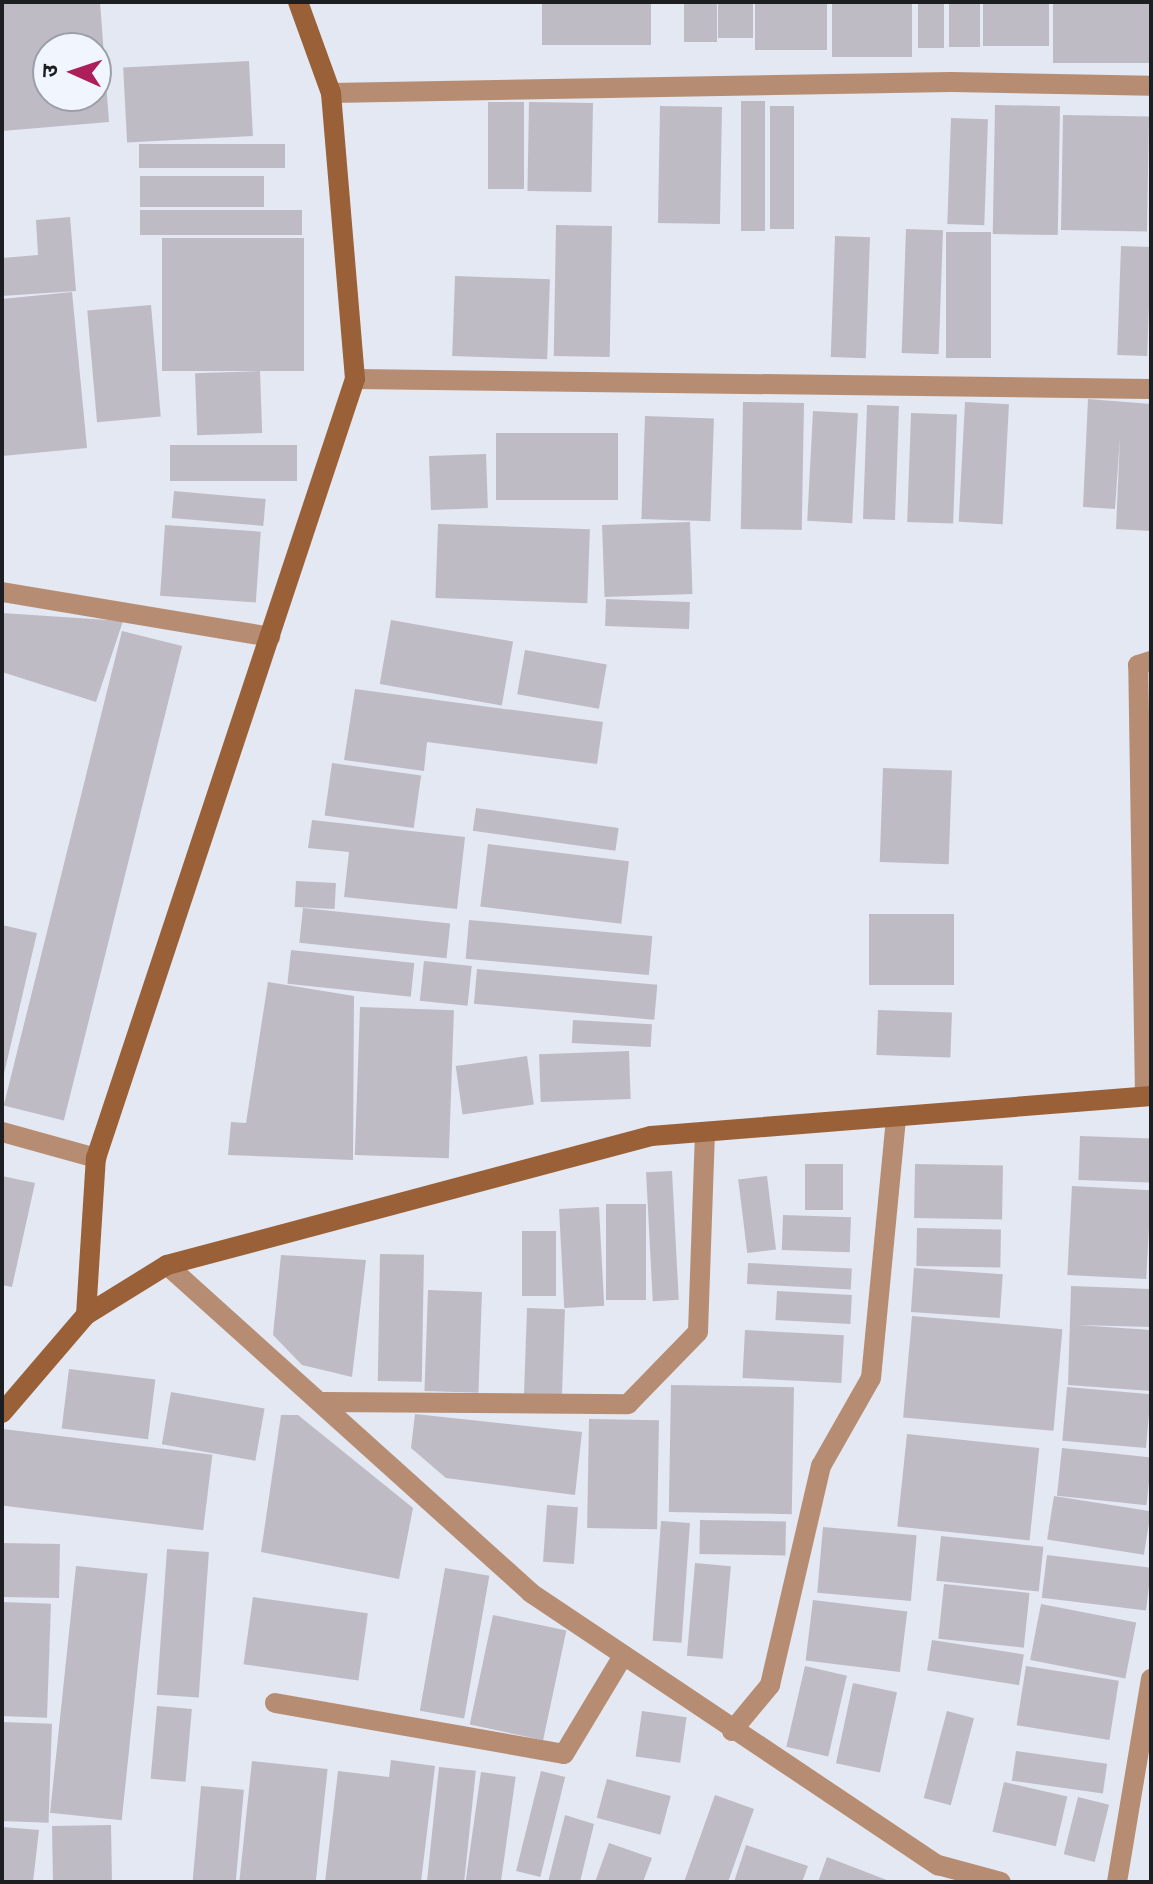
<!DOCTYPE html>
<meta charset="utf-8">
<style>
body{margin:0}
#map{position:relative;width:1153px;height:1884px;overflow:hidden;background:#e3e8f2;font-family:Bitter,"Noto Sans Devanagari",serif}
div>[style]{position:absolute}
.building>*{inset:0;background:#bfbbc5;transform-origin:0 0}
.lane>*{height:20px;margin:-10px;padding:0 10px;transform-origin:10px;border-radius:10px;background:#b68d72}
.street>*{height:20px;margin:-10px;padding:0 10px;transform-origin:10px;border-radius:10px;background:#b68d72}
.secondary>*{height:20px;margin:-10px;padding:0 10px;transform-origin:10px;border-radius:10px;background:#9a6037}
span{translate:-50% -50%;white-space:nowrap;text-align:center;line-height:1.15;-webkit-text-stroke:7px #f1f5fd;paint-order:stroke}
.frame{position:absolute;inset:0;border:4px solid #1c1e21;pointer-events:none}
.north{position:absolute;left:32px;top:32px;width:80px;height:80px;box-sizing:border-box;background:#f1f5fd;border:2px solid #9c9fa5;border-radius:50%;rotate:273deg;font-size:22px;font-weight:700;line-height:32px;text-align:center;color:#1c1e21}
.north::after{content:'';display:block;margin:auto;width:28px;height:36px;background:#ad1f5b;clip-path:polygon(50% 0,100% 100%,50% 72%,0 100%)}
</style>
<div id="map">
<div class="building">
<i style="clip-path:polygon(evenodd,2px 2px,100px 2px,109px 122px,2px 131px,2px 2px,48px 48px,96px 48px,96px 96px,48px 96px,48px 48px)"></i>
<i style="left:542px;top:2px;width:109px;height:43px"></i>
<i style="left:684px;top:2px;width:33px;height:40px"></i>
<i style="left:718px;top:2px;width:35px;height:36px"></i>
<i style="left:755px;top:2px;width:72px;height:48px"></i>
<i style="left:832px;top:2px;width:80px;height:55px"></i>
<i style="left:918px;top:2px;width:26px;height:46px"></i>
<i style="left:949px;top:2px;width:31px;height:45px"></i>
<i style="left:983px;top:2px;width:66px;height:44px"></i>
<i style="left:1053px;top:2px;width:98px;height:61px"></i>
<i style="left:249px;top:61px;width:75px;height:126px;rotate:87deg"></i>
<i style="left:741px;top:101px;width:24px;height:130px"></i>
<i style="left:488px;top:102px;width:36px;height:87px"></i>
<i style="left:529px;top:102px;width:64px;height:89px;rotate:1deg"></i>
<i style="left:995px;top:105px;width:65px;height:129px;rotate:1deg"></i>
<i style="left:660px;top:106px;width:62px;height:117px;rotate:1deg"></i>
<i style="left:770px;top:106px;width:24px;height:123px"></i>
<i style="left:1063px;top:115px;width:86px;height:115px;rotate:1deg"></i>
<i style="left:951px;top:118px;width:37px;height:106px;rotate:2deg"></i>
<i style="left:139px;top:144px;width:146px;height:24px"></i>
<i style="left:140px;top:176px;width:124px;height:31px"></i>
<i style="left:140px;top:210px;width:162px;height:25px"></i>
<i style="clip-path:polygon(70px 217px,76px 291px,2px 296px,2px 258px,38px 255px,36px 220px)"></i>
<i style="left:556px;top:225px;width:56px;height:131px;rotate:1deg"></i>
<i style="left:906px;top:229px;width:37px;height:124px;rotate:2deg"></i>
<i style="left:946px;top:232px;width:45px;height:126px"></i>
<i style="left:835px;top:236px;width:35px;height:121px;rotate:2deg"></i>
<i style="left:162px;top:238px;width:142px;height:133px"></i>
<i style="left:1121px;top:246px;width:30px;height:109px;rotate:2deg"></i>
<i style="left:455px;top:276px;width:95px;height:80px;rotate:2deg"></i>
<i style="clip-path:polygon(72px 292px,87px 448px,2px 456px,2px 299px)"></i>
<i style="left:151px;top:305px;width:112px;height:64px;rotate:85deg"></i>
<i style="left:260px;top:371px;width:62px;height:65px;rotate:88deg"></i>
<i style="clip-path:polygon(1088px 399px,1151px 404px,1151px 531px,1116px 529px,1120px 437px,1115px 509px,1083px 507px)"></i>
<i style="left:743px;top:402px;width:61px;height:127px;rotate:1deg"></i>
<i style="left:965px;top:402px;width:44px;height:120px;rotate:3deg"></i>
<i style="left:867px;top:405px;width:32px;height:114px;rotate:2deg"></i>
<i style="left:813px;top:411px;width:45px;height:110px;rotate:3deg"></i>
<i style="left:911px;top:413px;width:46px;height:109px;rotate:2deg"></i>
<i style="left:645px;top:416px;width:69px;height:103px;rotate:2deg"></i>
<i style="left:496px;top:433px;width:122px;height:67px"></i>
<i style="left:170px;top:445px;width:127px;height:36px"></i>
<i style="left:486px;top:454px;width:54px;height:57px;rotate:88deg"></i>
<i style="left:174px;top:491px;width:92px;height:27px;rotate:5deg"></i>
<i style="left:690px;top:522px;width:72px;height:88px;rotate:88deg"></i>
<i style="left:438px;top:524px;width:152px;height:74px;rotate:2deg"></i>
<i style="left:165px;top:525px;width:96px;height:71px;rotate:4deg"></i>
<i style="left:606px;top:599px;width:84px;height:27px;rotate:2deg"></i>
<i style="clip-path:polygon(2px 613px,123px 621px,96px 702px,2px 672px)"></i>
<i style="left:391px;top:620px;width:124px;height:65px;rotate:10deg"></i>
<i style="left:122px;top:631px;width:62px;height:489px;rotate:14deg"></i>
<i style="left:525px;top:650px;width:83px;height:45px;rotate:10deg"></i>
<i style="clip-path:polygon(355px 689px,603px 722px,597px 764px,427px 742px,424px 771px,344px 760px)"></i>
<i style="left:332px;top:763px;width:90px;height:53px;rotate:8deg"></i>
<i style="left:883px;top:768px;width:69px;height:94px;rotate:2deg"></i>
<i style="left:476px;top:808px;width:144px;height:23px;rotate:8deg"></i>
<i style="clip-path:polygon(312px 820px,465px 837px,457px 909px,344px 897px,349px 852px,308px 848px)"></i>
<i style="left:488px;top:844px;width:142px;height:63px;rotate:7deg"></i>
<i style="left:296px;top:881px;width:40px;height:26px;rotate:3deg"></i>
<i style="left:303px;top:908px;width:148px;height:35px;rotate:6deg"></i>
<i style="left:869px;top:914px;width:85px;height:71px"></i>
<i style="left:469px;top:920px;width:184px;height:39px;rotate:5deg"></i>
<i style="clip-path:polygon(2px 925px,37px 933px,3px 1078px,2px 1078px)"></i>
<i style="left:291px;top:950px;width:124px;height:34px;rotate:6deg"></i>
<i style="left:424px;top:961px;width:48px;height:40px;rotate:6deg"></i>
<i style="left:477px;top:969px;width:181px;height:35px;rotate:5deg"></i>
<i style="clip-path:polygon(268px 982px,354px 996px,353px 1160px,228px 1155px,231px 1122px,246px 1123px)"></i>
<i style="left:360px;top:1007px;width:94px;height:148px;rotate:2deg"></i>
<i style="left:878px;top:1010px;width:74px;height:45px;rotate:2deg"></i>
<i style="left:573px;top:1020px;width:79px;height:23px;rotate:3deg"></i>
<i style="left:629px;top:1051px;width:48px;height:90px;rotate:88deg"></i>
<i style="left:527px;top:1056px;width:49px;height:72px;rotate:82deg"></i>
<i style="left:1080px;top:1136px;width:71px;height:44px;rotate:2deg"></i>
<i style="left:805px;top:1164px;width:38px;height:46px"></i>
<i style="left:915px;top:1164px;width:88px;height:54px;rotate:1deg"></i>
<i style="left:672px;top:1171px;width:129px;height:26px;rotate:87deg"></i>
<i style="clip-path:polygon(2px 1176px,35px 1183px,12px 1287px,2px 1285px)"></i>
<i style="left:767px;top:1176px;width:74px;height:29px;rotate:83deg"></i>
<i style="left:1072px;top:1186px;width:79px;height:89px;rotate:3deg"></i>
<i style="left:606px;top:1204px;width:40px;height:96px"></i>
<i style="left:599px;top:1207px;width:99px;height:40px;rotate:87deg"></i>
<i style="left:783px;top:1215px;width:68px;height:35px;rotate:2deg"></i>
<i style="left:917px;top:1228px;width:84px;height:38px;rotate:1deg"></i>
<i style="left:522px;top:1231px;width:34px;height:65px"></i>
<i style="left:380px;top:1254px;width:44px;height:127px;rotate:1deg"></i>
<i style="clip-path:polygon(281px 1255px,366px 1260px,352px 1377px,302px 1365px,273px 1335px)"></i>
<i style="left:748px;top:1263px;width:104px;height:21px;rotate:3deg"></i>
<i style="left:914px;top:1268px;width:89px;height:44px;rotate:4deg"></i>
<i style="clip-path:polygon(1071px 1286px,1151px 1289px,1151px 1327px,1077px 1325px,1151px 1330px,1151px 1391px,1068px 1385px)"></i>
<i style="left:428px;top:1290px;width:54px;height:101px;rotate:2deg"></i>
<i style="left:777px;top:1291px;width:75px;height:29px;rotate:3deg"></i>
<i style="left:527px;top:1308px;width:38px;height:87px;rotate:2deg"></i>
<i style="left:912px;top:1316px;width:151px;height:102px;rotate:5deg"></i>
<i style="left:745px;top:1330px;width:99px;height:48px;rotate:3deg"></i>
<i style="left:69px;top:1369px;width:87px;height:60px;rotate:7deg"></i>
<i style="left:671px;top:1385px;width:123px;height:127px;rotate:1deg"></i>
<i style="left:1067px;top:1387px;width:84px;height:54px;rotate:5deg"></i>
<i style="left:171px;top:1392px;width:95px;height:53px;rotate:10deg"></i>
<i style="clip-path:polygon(415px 1414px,582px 1432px,575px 1495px,446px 1478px,411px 1448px)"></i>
<i style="clip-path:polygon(281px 1415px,298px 1415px,413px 1508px,399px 1579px,261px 1552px)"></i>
<i style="left:589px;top:1419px;width:70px;height:109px;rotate:1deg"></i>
<i style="left:3px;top:1429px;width:211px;height:76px;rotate:7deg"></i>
<i style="left:907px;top:1434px;width:133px;height:93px;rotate:6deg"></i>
<i style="left:1062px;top:1448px;width:90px;height:48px;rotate:6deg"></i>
<i style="left:1054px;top:1496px;width:98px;height:44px;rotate:9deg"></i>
<i style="left:547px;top:1505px;width:31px;height:57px;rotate:4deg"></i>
<i style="left:700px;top:1520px;width:86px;height:34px;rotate:1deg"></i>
<i style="left:661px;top:1521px;width:29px;height:120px;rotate:4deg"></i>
<i style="left:823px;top:1527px;width:94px;height:66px;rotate:5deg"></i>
<i style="left:941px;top:1536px;width:103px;height:45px;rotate:6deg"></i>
<i style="left:2px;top:1543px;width:58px;height:54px;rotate:1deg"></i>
<i style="left:167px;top:1549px;width:42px;height:146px;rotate:4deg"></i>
<i style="left:1047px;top:1555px;width:105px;height:43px;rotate:7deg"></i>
<i style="left:695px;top:1563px;width:36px;height:93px;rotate:5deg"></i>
<i style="left:76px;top:1566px;width:72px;height:248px;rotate:6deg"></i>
<i style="left:445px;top:1568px;width:45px;height:145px;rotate:10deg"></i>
<i style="left:944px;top:1584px;width:86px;height:55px;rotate:6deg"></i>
<i style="left:253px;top:1597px;width:116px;height:68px;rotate:8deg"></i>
<i style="left:813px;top:1600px;width:95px;height:61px;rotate:7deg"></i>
<i style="left:2px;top:1602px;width:49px;height:114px;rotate:2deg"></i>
<i style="left:1041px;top:1604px;width:97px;height:57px;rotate:11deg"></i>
<i style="left:493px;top:1615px;width:75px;height:112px;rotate:12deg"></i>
<i style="left:932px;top:1640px;width:93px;height:31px;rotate:9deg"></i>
<i style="left:805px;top:1666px;width:43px;height:83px;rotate:13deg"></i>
<i style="left:1026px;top:1666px;width:94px;height:60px;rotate:9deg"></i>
<i style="left:853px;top:1683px;width:45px;height:82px;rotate:12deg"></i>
<i style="left:157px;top:1706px;width:35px;height:73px;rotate:5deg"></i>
<i style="left:642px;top:1711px;width:45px;height:46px;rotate:8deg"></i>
<i style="left:947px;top:1711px;width:28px;height:90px;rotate:15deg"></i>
<i style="left:2px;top:1722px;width:50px;height:99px;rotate:2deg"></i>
<i style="left:1016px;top:1751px;width:92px;height:30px;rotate:8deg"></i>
<i style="clip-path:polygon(391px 1760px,435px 1766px,421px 1882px,325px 1882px,338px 1771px,389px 1777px)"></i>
<i style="left:252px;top:1761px;width:76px;height:122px;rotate:6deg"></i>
<i style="left:439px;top:1767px;width:37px;height:116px;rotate:6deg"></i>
<i style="left:541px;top:1771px;width:25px;height:103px;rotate:14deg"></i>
<i style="left:481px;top:1772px;width:35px;height:111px;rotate:8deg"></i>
<i style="left:607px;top:1779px;width:66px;height:40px;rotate:15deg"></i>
<i style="left:1004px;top:1782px;width:65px;height:51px;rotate:13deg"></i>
<i style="left:201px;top:1786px;width:43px;height:97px;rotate:5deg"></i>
<i style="clip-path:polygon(715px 1795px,754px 1809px,728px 1882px,684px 1882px)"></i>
<i style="left:1078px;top:1797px;width:32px;height:59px;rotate:14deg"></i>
<i style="clip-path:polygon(565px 1815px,594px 1824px,580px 1882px,548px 1882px)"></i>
<i style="left:111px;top:1825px;width:57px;height:59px;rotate:89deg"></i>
<i style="clip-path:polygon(2px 1827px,39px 1830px,33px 1882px,2px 1882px)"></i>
<i style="clip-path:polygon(609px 1843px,652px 1858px,643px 1882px,595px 1882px)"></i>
<i style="clip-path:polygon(746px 1845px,808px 1866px,802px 1882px,734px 1882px)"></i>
<i style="clip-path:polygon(827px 1857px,892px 1882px,818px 1882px)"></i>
</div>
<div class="lane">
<i style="left:2px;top:1132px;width:98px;rotate:15.5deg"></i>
</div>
<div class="street">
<i style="left:331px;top:93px;width:620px;rotate:-1.02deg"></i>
<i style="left:951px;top:82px;width:200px;rotate:1.1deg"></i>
<i style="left:355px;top:379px;width:796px;rotate:0.72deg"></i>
<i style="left:2px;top:592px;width:272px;rotate:9.5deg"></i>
<i style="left:1145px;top:1096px;width:431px;rotate:-90.9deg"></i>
<i style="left:1138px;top:665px;width:14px;rotate:-17deg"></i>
<i style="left:167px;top:1265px;width:490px;rotate:42deg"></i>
<i style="left:531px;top:1593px;width:490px;rotate:33.8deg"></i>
<i style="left:938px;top:1865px;width:65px;rotate:15.1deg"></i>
<i style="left:323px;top:1402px;width:305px;rotate:0.4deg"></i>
<i style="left:628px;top:1404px;width:100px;rotate:-45.8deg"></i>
<i style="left:698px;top:1332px;width:200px;rotate:-88deg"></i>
<i style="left:275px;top:1703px;width:293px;rotate:10deg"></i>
<i style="left:564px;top:1754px;width:114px;rotate:-59deg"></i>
<i style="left:732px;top:1731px;width:60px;rotate:-50.4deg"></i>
<i style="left:770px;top:1685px;width:225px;rotate:-76.9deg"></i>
<i style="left:821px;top:1466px;width:101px;rotate:-60.4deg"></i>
<i style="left:871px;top:1378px;width:262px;rotate:-84.5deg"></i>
<i style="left:1117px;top:1882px;width:206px;rotate:-80.5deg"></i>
</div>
<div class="secondary">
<i style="left:86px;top:1315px;width:157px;rotate:-86.4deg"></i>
<i style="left:96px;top:1158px;width:821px;rotate:-71.61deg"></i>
<i style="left:355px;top:379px;width:287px;rotate:-94.8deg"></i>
<i style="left:331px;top:93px;width:97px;rotate:-109.9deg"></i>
<i style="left:2px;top:1413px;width:129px;rotate:-49.4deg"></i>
<i style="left:86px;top:1315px;width:95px;rotate:-31.7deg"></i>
<i style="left:167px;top:1265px;width:501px;rotate:-14.92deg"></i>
<i style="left:651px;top:1136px;width:502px;rotate:-4.57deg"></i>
</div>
<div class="frame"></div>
<div class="north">उ</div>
</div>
